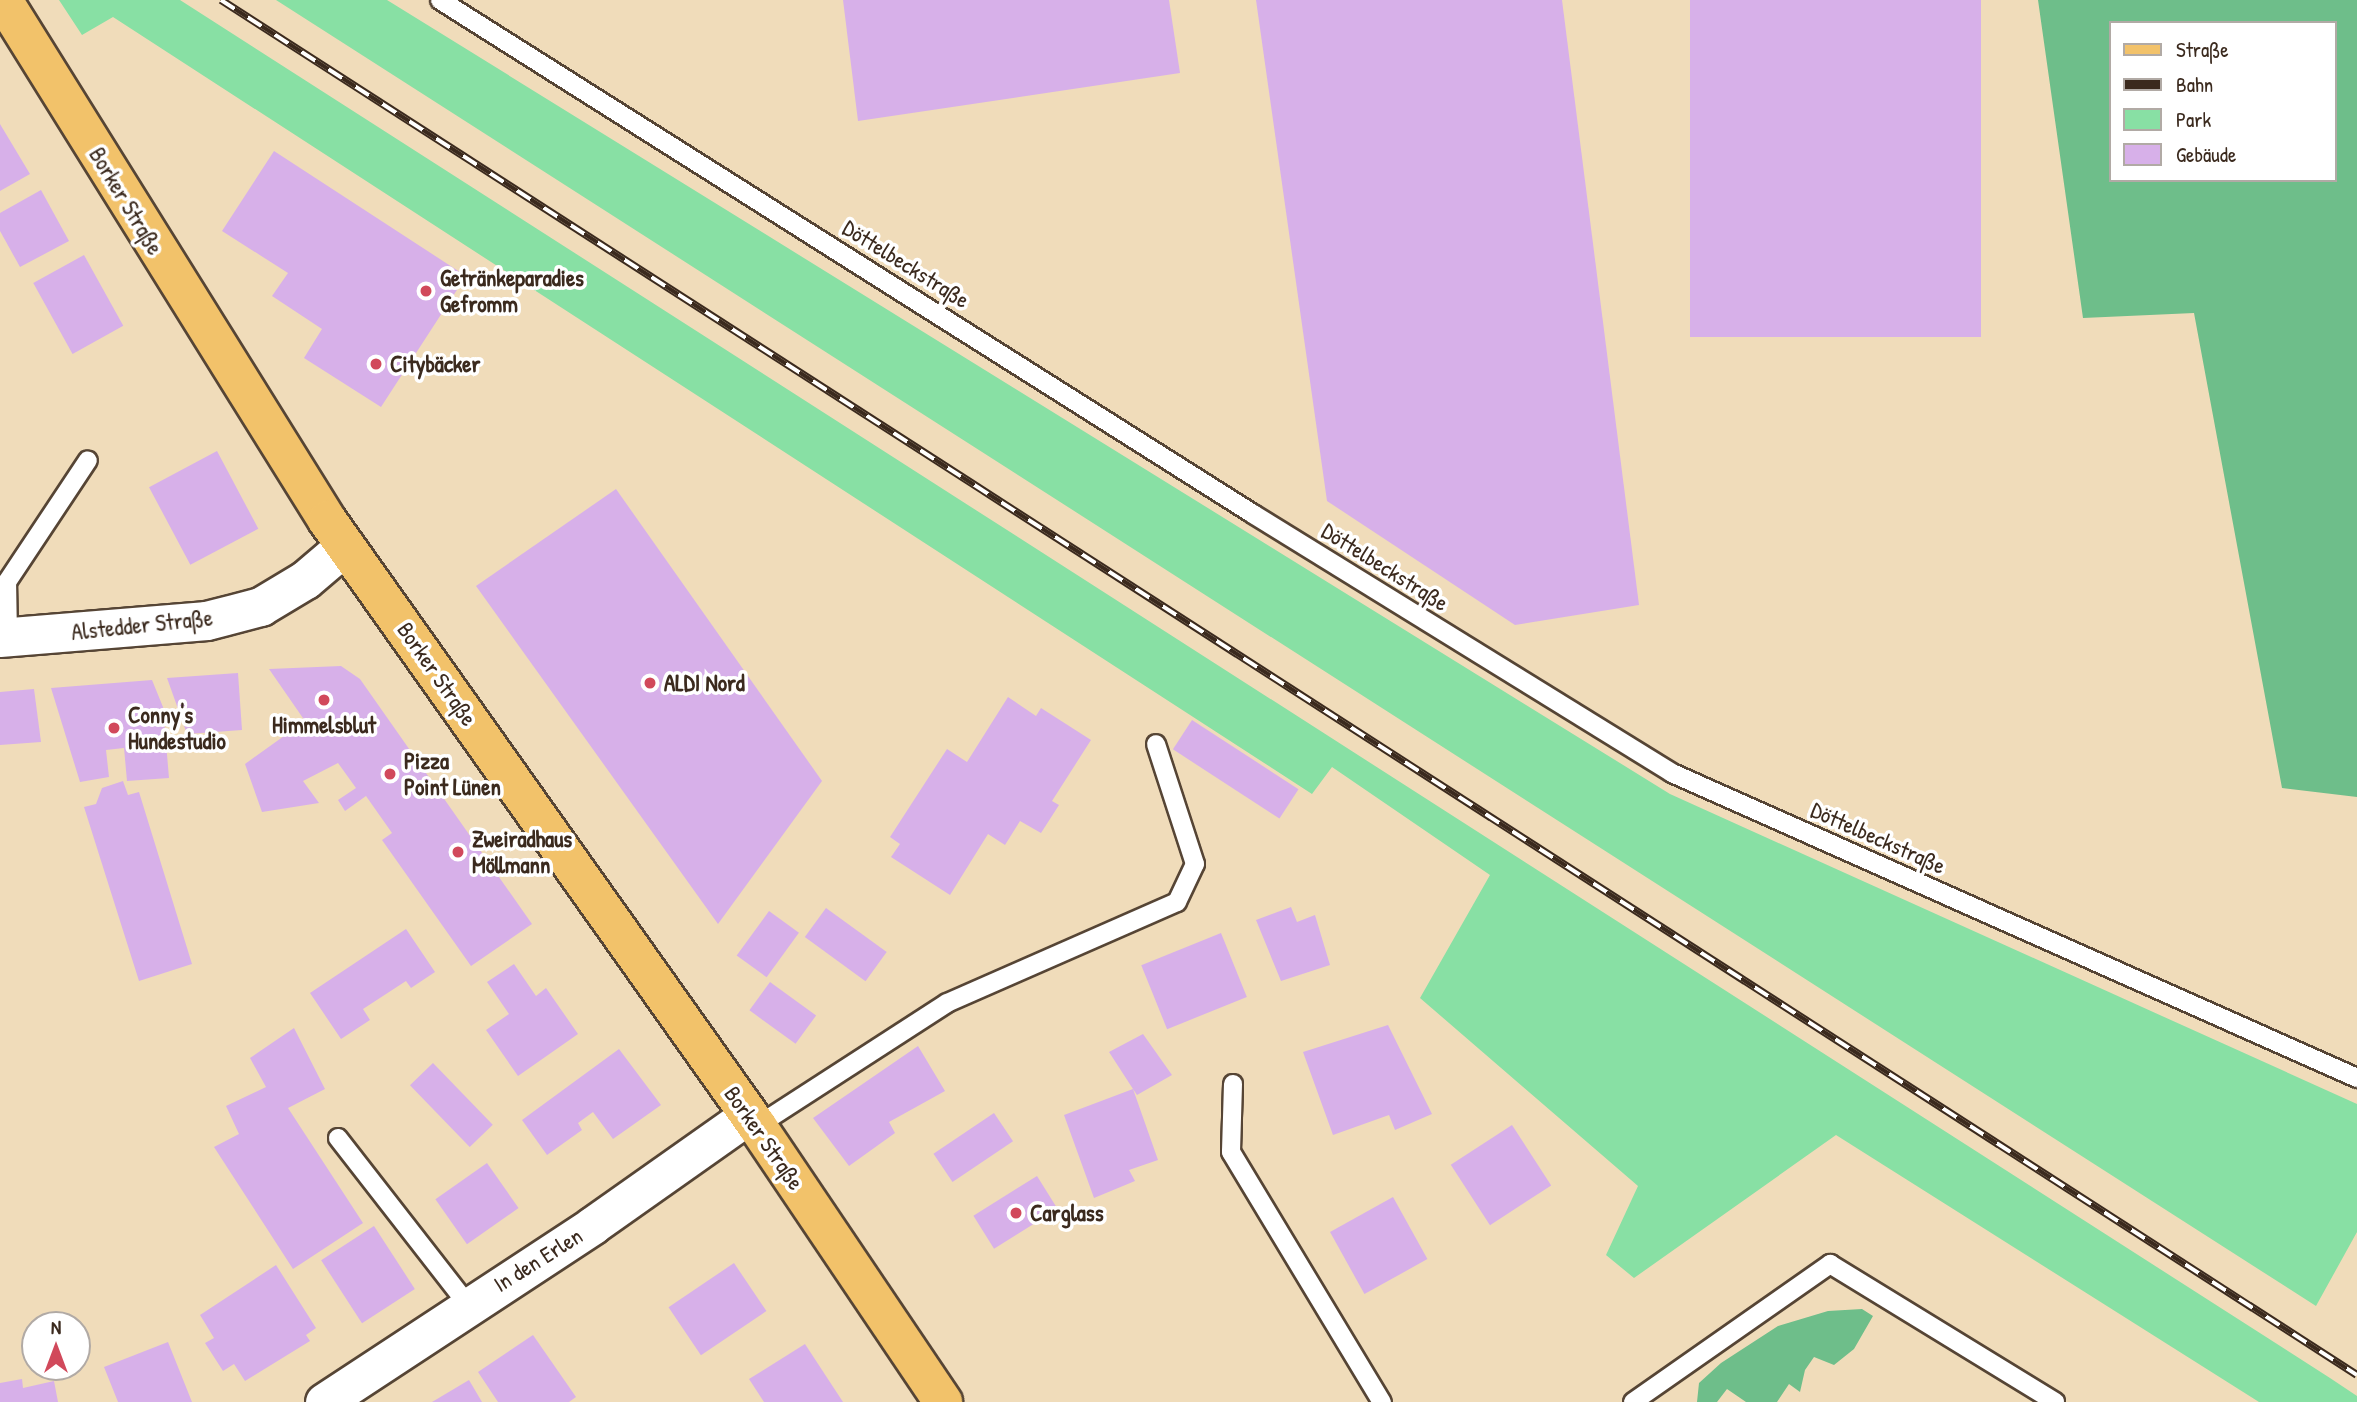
<!DOCTYPE html>
<meta charset="utf-8">
<style>
body{margin:0}
#map{position:relative;width:2357px;height:1402px;overflow:hidden;background:#f0dcba;font-family:"Patrick Hand",sans-serif}
div>[style]{position:absolute}
.green>*{inset:0;background:#88e0a4}
.forest>*{inset:0;background:#6ebe8a}
.building>*{inset:0;background:#d7b0e9;transform-origin:0 0}
.roads{filter:drop-shadow(2px 0 #564535) drop-shadow(-2px 0 #564535) drop-shadow(0 2px #564535) drop-shadow(0 -2px #564535)}
.service>*{height:18px;margin:-9px;padding:0 9px;transform-origin:9px;border-radius:9px;background:#fff}
.minor>*{height:37px;margin:-18.5px;padding:0 18.5px;transform-origin:18.5px;border-radius:18.5px;background:#fff}
.tertiary>*{height:38px;margin:-19px;padding:0 19px;transform-origin:19px;border-radius:19px;background:#fff}
.primary>*{height:38px;margin:-19px;padding:0 19px;transform-origin:19px;border-radius:19px;background:#f2c26a}
.rail>*{height:8px;margin-top:-4px;transform-origin:0;background:repeating-linear-gradient(90deg,#fff 0 16px,#3b2a1e 0 32px);box-sizing:border-box;border-block:2px solid #3b2a1e}
.dots>*{width:19px;height:19px;translate:-50% -50%;box-sizing:border-box;border:4px solid #fff;border-radius:50%}
span{translate:-50% -50%;white-space:nowrap;text-align:center;line-height:1.15;-webkit-text-stroke:7px #fff;paint-order:stroke}
.street-label{font-size:23px;color:#3b2a1e}
.poi-label{font-size:23px;color:#3b2a1e;font-weight:700}
.left{translate:0 -50%;text-align:left}
.legend{position:absolute;left:2109px;top:21px;width:228px;height:161px;box-sizing:border-box;background:#fff;border:2px solid #b1aaa5;margin:0;padding:9px 12px;list-style:none;font-size:21px;color:#3b2a1e}
.legend li{display:flex;align-items:center;gap:14px;height:35px}
.legend b{width:35px;border:2px solid #b1aaa5}
.north{position:absolute;left:21px;top:1311px;width:70px;height:70px;box-sizing:border-box;background:#fff;border:2px solid #b1aaa5;border-radius:50%;rotate:0deg;font-size:19px;font-weight:700;line-height:28px;text-align:center;color:#3b2a1e}
.north::after{content:'';display:block;margin:auto;width:24px;height:32px;background:#d1495b;clip-path:polygon(50% 0,100% 100%,50% 72%,0 100%)}
</style>
<div id="map">
<div class="green">
<i style="clip-path:polygon(59px 0,180px 0,2330px 1378px,2357px 1396px,2357px 1402px,2259px 1402px,1836px 1135px,1634px 1278px,1606px 1255px,1638px 1186px,1420px 998px,1490px 875px,1332px 767px,1312px 794px,113px 17px,82px 35px)"></i>
<i style="clip-path:polygon(276px 0,387px 0,1670px 794px,2357px 1104px,2357px 1232px,2316px 1306px)"></i>
</div>
<div class="forest">
<i style="clip-path:polygon(evenodd,2038px 0,2357px 0,2357px 797px,2282px 788px,2194px 313px,2083px 318px,2038px 0,2110px 23px,2334px 23px,2334px 180px,2110px 180px,2110px 23px)"></i>
<i style="clip-path:polygon(1862px 1309px,1873px 1316px,1854px 1349px,1834px 1365px,1814px 1357px,1805px 1370px,1800px 1392px,1789px 1384px,1777px 1402px,1746px 1402px,1727px 1389px,1717px 1402px,1697px 1402px,1699px 1383px,1721px 1363px,1778px 1326px,1828px 1311px)"></i>
</div>
<div class="building">
<i style="clip-path:polygon(843px 0,1169px 0,1180px 73px,858px 121px)"></i>
<i style="clip-path:polygon(1256px 0,1562px 0,1639px 605px,1515px 625px,1327px 501px)"></i>
<i style="left:1690px;top:0;width:291px;height:337px"></i>
<i style="clip-path:polygon(0 124px,30px 174px,0 191px)"></i>
<i style="clip-path:polygon(274px 151px,466px 276px,381px 407px,304px 358px,322px 329px,272px 296px,288px 273px,222px 231px)"></i>
<i style="clip-path:polygon(41px 190px,69px 241px,20px 267px,0 231px,0 213px)"></i>
<i style="left:84px;top:255px;width:81px;height:58px;rotate:61deg"></i>
<i style="left:217px;top:451px;width:88px;height:77px;rotate:62deg"></i>
<i style="clip-path:polygon(616px 489px,822px 781px,718px 924px,476px 586px)"></i>
<i style="clip-path:polygon(341px 666px,360px 679px,532px 924px,471px 966px,382px 840px,392px 833px,366px 796px,345px 811px,338px 800px,356px 788px,338px 763px,303px 781px,319px 803px,262px 812px,245px 764px,305px 721px,269px 669px)"></i>
<i style="clip-path:polygon(238px 673px,242px 730px,187px 734px,167px 678px)"></i>
<i style="clip-path:polygon(152px 680px,163px 707px,169px 778px,127px 781px,124px 748px,106px 750px,109px 777px,80px 782px,51px 688px)"></i>
<i style="clip-path:polygon(34px 689px,41px 742px,0 745px,0 692px)"></i>
<i style="clip-path:polygon(1008px 697px,1036px 716px,1041px 708px,1091px 740px,1052px 801px,1059px 805px,1041px 833px,1020px 821px,1005px 845px,988px 834px,950px 895px,891px 857px,900px 844px,890px 837px,947px 749px,967px 762px)"></i>
<i style="left:1192px;top:720px;width:127px;height:35px;rotate:33deg"></i>
<i style="clip-path:polygon(123px 781px,128px 795px,139px 792px,192px 964px,139px 981px,84px 807px,96px 804px,102px 788px)"></i>
<i style="clip-path:polygon(1291px 907px,1297px 922px,1315px 915px,1330px 965px,1281px 981px,1256px 920px)"></i>
<i style="left:826px;top:908px;width:75px;height:36px;rotate:36deg"></i>
<i style="left:769px;top:911px;width:37px;height:55px;rotate:36deg"></i>
<i style="clip-path:polygon(406px 929px,435px 972px,411px 988px,406px 981px,363px 1009px,370px 1020px,341px 1039px,310px 993px)"></i>
<i style="left:1221px;top:933px;width:69px;height:86px;rotate:68deg"></i>
<i style="clip-path:polygon(514px 964px,536px 996px,546px 988px,578px 1034px,518px 1076px,486px 1030px,509px 1014px,487px 982px)"></i>
<i style="left:770px;top:982px;width:57px;height:35px;rotate:36deg"></i>
<i style="clip-path:polygon(1388px 1025px,1432px 1114px,1395px 1130px,1389px 1115px,1333px 1135px,1303px 1052px)"></i>
<i style="clip-path:polygon(294px 1028px,325px 1089px,288px 1108px,363px 1223px,293px 1269px,214px 1147px,239px 1134px,226px 1106px,266px 1087px,250px 1058px)"></i>
<i style="clip-path:polygon(1143px 1034px,1172px 1075px,1137px 1095px,1133px 1089px,1158px 1160px,1129px 1170px,1135px 1181px,1094px 1198px,1064px 1115px,1133px 1089px,1109px 1052px)"></i>
<i style="clip-path:polygon(918px 1046px,945px 1091px,889px 1122px,895px 1133px,849px 1166px,813px 1118px)"></i>
<i style="clip-path:polygon(619px 1049px,661px 1105px,613px 1139px,593px 1112px,578px 1123px,582px 1130px,547px 1155px,522px 1120px)"></i>
<i style="left:433px;top:1063px;width:86px;height:32px;rotate:46deg"></i>
<i style="left:994px;top:1113px;width:34px;height:73px;rotate:56deg"></i>
<i style="left:1512px;top:1125px;width:72px;height:73px;rotate:57deg"></i>
<i style="left:487px;top:1163px;width:55px;height:63px;rotate:55deg"></i>
<i style="left:1037px;top:1176px;width:39px;height:75px;rotate:58deg"></i>
<i style="left:1393px;top:1197px;width:71px;height:72px;rotate:61deg"></i>
<i style="left:374px;top:1226px;width:75px;height:63px;rotate:57deg"></i>
<i style="left:734px;top:1263px;width:58px;height:79px;rotate:56deg"></i>
<i style="clip-path:polygon(276px 1265px,316px 1328px,306px 1335px,310px 1341px,245px 1381px,234px 1364px,223px 1371px,205px 1343px,214px 1338px,200px 1315px)"></i>
<i style="clip-path:polygon(533px 1335px,576px 1397px,569px 1402px,498px 1402px,478px 1372px)"></i>
<i style="clip-path:polygon(168px 1342px,192px 1402px,118px 1402px,104px 1367px)"></i>
<i style="clip-path:polygon(805px 1344px,843px 1402px,764px 1402px,749px 1379px)"></i>
<i style="clip-path:polygon(22px 1379px,23px 1388px,54px 1381px,58px 1402px,0 1402px,0 1383px)"></i>
<i style="clip-path:polygon(469px 1380px,482px 1402px,432px 1402px)"></i>
</div>
<div class="roads">
<div class="service">
<i style="left:440px;top:0;width:962px;rotate:32.3deg"></i>
<i style="left:1253px;top:514px;width:493px;rotate:31.7deg"></i>
<i style="left:1672px;top:773px;width:750px;rotate:24deg"></i>
<i style="left:8px;top:637px;width:55px;rotate:-91deg"></i>
<i style="left:7px;top:582px;width:146px;rotate:-56.4deg"></i>
<i style="left:1233px;top:1084px;width:68px;rotate:91.7deg"></i>
<i style="left:1231px;top:1152px;width:292px;rotate:58.9deg"></i>
<i style="left:757px;top:1126px;width:226px;rotate:-32.9deg"></i>
<i style="left:947px;top:1003px;width:251px;rotate:-23.7deg"></i>
<i style="left:1177px;top:902px;width:42px;rotate:-64.7deg"></i>
<i style="left:1195px;top:864px;width:126px;rotate:-108deg"></i>
<i style="left:338px;top:1138px;width:212px;rotate:52.1deg"></i>
<i style="left:1633px;top:1402px;width:241px;rotate:-35deg"></i>
<i style="left:1830px;top:1264px;width:264px;rotate:31.5deg"></i>
</div>
<div class="minor">
<i style="left:324px;top:1402px;width:322px;rotate:-33.3deg"></i>
<i style="left:593px;top:1225px;width:191px;rotate:-35.2deg"></i>
</div>
<div class="tertiary">
<i style="left:0;top:638px;width:208px;rotate:-4.7deg"></i>
<i style="left:207px;top:621px;width:56px;rotate:-14.5deg"></i>
<i style="left:261px;top:607px;width:52px;rotate:-31deg"></i>
<i style="left:306px;top:580px;width:52px;rotate:-40.4deg"></i>
</div>
<div class="primary">
<i style="left:3px;top:0;width:613px;rotate:58.07deg"></i>
<i style="left:327px;top:520px;width:743px;rotate:54.64deg"></i>
<i style="left:757px;top:1126px;width:333px;rotate:56deg"></i>
</div>
</div>
<div class="rail">
<i style="left:221px;top:0;width:2540px;rotate:32.77deg"></i>
</div>
<div class="dots">
<i style="left:426px;top:291px;background:#d1495b"></i>
<i style="left:376px;top:364px;background:#d1495b"></i>
<i style="left:650px;top:683px;background:#d1495b"></i>
<i style="left:324px;top:700px;background:#d1495b"></i>
<i style="left:114px;top:728px;background:#d1495b"></i>
<i style="left:390px;top:774px;background:#d1495b"></i>
<i style="left:458px;top:852px;background:#d1495b"></i>
<i style="left:1016px;top:1213px;background:#d1495b"></i>
</div>
<div class="street-label">
<span style="left:126px;top:201px;rotate:59deg">Borker Straße</span>
<span style="left:906px;top:264px;rotate:32deg">Döttelbeckstraße</span>
<span style="left:1385px;top:567px;rotate:32deg">Döttelbeckstraße</span>
<span style="left:142px;top:625px;rotate:-6deg">Alstedder Straße</span>
<span style="left:437px;top:674px;rotate:55deg">Borker Straße</span>
<span style="left:1878px;top:838px;rotate:24deg">Döttelbeckstraße</span>
<span style="left:764px;top:1138px;rotate:55deg">Borker Straße</span>
<span style="left:538px;top:1260px;rotate:-32deg">In den Erlen</span>
</div>
<div class="poi-label">
<span class="left" style="left:440px;top:291px">Getränkeparadies<br>Gefromm</span>
<span class="left" style="left:390px;top:364px">Citybäcker</span>
<span class="left" style="left:664px;top:683px">ALDI Nord</span>
<span class="left" style="left:128px;top:728px">Conny's<br>Hundestudio</span>
<span style="left:324px;top:725px">Himmelsblut</span>
<span class="left" style="left:404px;top:774px">Pizza<br>Point Lünen</span>
<span class="left" style="left:472px;top:852px">Zweiradhaus<br>Möllmann</span>
<span class="left" style="left:1030px;top:1213px">Carglass</span>
</div>
<ul class="legend">
<li><b style="height:9px;background:#f2c26a"></b>Straße</li>
<li><b style="height:9px;background:#3b2a1e"></b>Bahn</li>
<li><b style="height:19px;background:#88e0a4"></b>Park</li>
<li><b style="height:19px;background:#d7b0e9"></b>Gebäude</li>
</ul>
<div class="north">N</div>
</div>
